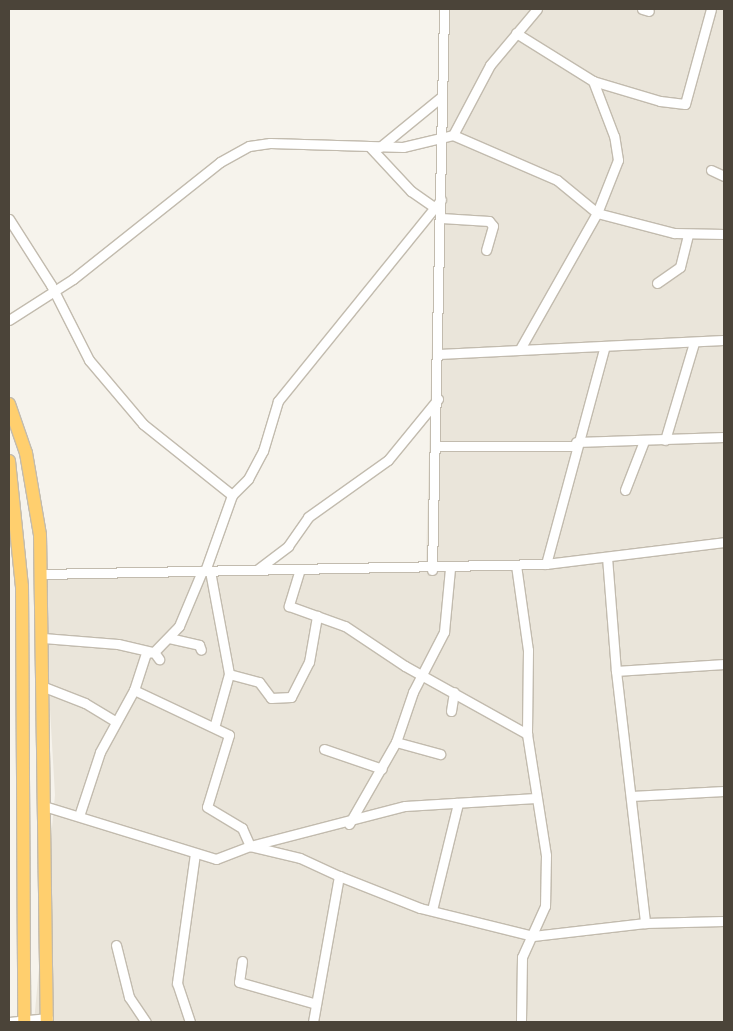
<!DOCTYPE html>
<style>
body{margin:0}
#map{position:relative;width:733px;height:1031px;overflow:hidden;background:#f6f3ec;font-family:Helvetica,sans-serif}
div>[style]{position:absolute}
.residential>*{inset:0;background:#eae5da}
.roads{filter:drop-shadow(1px 0 #c2bbae) drop-shadow(-1px 0 #c2bbae) drop-shadow(0 1px #c2bbae) drop-shadow(0 -1px #c2bbae)}
.minor>*{height:9px;margin:-4.5px;padding:0 4.5px;transform-origin:4.5px;border-radius:4.5px;background:#fff}
.highway>*{height:12px;margin:-6px;padding:0 6px;transform-origin:6px;border-radius:6px;background:#ffcf6e}
span{translate:-50% -50%;white-space:nowrap;text-align:center;line-height:1.15;-webkit-text-stroke:4px #fff;paint-order:stroke}
.frame{position:absolute;inset:0;border:10px solid #4b4439;pointer-events:none}
</style>
<div id="map">
<div class="residential">
<i style="clip-path:polygon(441px 9px,724px 9px,724px 1022px,34px 1022px,55px 795px,42px 571px,426px 564px)"></i>
</div>
<div class="roads">
<div class="minor">
<i style="left:642px;top:9px;width:7px;rotate:16deg"></i>
<i style="left:516px;top:33px;width:91px;rotate:31.9deg"></i>
<i style="left:593px;top:81px;width:70px;rotate:16.6deg"></i>
<i style="left:660px;top:101px;width:25px;rotate:7deg"></i>
<i style="left:685px;top:104px;width:98px;rotate:-74.7deg"></i>
<i style="left:453px;top:135px;width:79px;rotate:-62.1deg"></i>
<i style="left:490px;top:65px;width:73px;rotate:-50deg"></i>
<i style="left:369px;top:146px;width:62px;rotate:47deg"></i>
<i style="left:411px;top:191px;width:33px;rotate:35deg"></i>
<i style="left:380px;top:147px;width:79px;rotate:-39.3deg"></i>
<i style="left:711px;top:170px;width:14px;rotate:25deg"></i>
<i style="left:441px;top:218px;width:48px;rotate:3.6deg"></i>
<i style="left:489px;top:221px;width:6px;rotate:51deg"></i>
<i style="left:493px;top:226px;width:25px;rotate:106deg"></i>
<i style="left:9px;top:219px;width:78px;rotate:57.5deg"></i>
<i style="left:51px;top:285px;width:84px;rotate:63.1deg"></i>
<i style="left:89px;top:360px;width:84px;rotate:49.8deg"></i>
<i style="left:143px;top:424px;width:114px;rotate:38.6deg"></i>
<i style="left:657px;top:283px;width:28px;rotate:-35deg"></i>
<i style="left:680px;top:267px;width:34px;rotate:-76deg"></i>
<i style="left:9px;top:320px;width:76px;rotate:-32.6deg"></i>
<i style="left:73px;top:279px;width:188px;rotate:-38.5deg"></i>
<i style="left:220px;top:162px;width:33px;rotate:-29deg"></i>
<i style="left:249px;top:146px;width:21px;rotate:-8deg"></i>
<i style="left:270px;top:143px;width:133px;rotate:1.7deg"></i>
<i style="left:403px;top:147px;width:51px;rotate:-13.5deg"></i>
<i style="left:453px;top:135px;width:113px;rotate:23.4deg"></i>
<i style="left:557px;top:180px;width:52px;rotate:39.5deg"></i>
<i style="left:597px;top:213px;width:80px;rotate:14.6deg"></i>
<i style="left:674px;top:233px;width:50px;rotate:1.1deg"></i>
<i style="left:520px;top:349px;width:156px;rotate:-60.5deg"></i>
<i style="left:597px;top:213px;width:57px;rotate:-68.4deg"></i>
<i style="left:618px;top:160px;width:24px;rotate:-99deg"></i>
<i style="left:614px;top:136px;width:59px;rotate:-110.9deg"></i>
<i style="left:438px;top:354px;width:286px;rotate:-2.8deg"></i>
<i style="left:665px;top:440px;width:101px;rotate:-73.4deg"></i>
<i style="left:576px;top:442px;width:148px;rotate:-1.9deg"></i>
<i style="left:437px;top:446px;width:137px"></i>
<i style="left:625px;top:490px;width:53px;rotate:-68.8deg"></i>
<i style="left:607px;top:557px;width:114px;rotate:85.5deg"></i>
<i style="left:616px;top:671px;width:108px;rotate:-3.7deg"></i>
<i style="left:546px;top:564px;width:223px;rotate:-74.9deg"></i>
<i style="left:516px;top:565px;width:86px;rotate:82deg"></i>
<i style="left:528px;top:650px;width:84px;rotate:90.7deg"></i>
<i style="left:527px;top:734px;width:122px;rotate:81.1deg"></i>
<i style="left:546px;top:855px;width:51px;rotate:91.1deg"></i>
<i style="left:545px;top:906px;width:56px;rotate:114.3deg"></i>
<i style="left:522px;top:957px;width:65px;rotate:90.9deg"></i>
<i style="left:258px;top:569px;width:38px;rotate:-37deg"></i>
<i style="left:288px;top:546px;width:35px;rotate:-55deg"></i>
<i style="left:308px;top:517px;width:98px;rotate:-35.5deg"></i>
<i style="left:388px;top:460px;width:79px;rotate:-50.7deg"></i>
<i style="left:300px;top:569px;width:39px;rotate:107deg"></i>
<i style="left:289px;top:606px;width:59px;rotate:19.7deg"></i>
<i style="left:345px;top:626px;width:72px;rotate:33.7deg"></i>
<i style="left:405px;top:666px;width:140px;rotate:29.1deg"></i>
<i style="left:432px;top:570px;width:561px;rotate:-88.77deg"></i>
<i style="left:205px;top:571px;width:81px;rotate:-70.4deg"></i>
<i style="left:232px;top:495px;width:23px;rotate:-45deg"></i>
<i style="left:248px;top:479px;width:32px;rotate:-62deg"></i>
<i style="left:263px;top:451px;width:52px;rotate:-73.3deg"></i>
<i style="left:278px;top:401px;width:259px;rotate:-51deg"></i>
<i style="left:210px;top:571px;width:105px;rotate:79.5deg"></i>
<i style="left:229px;top:674px;width:52px;rotate:105.6deg"></i>
<i style="left:42px;top:574px;width:504px;rotate:-1.14deg"></i>
<i style="left:546px;top:564px;width:179px;rotate:-7deg"></i>
<i style="left:43px;top:638px;width:75px;rotate:4.6deg"></i>
<i style="left:118px;top:644px;width:37px;rotate:13deg"></i>
<i style="left:154px;top:652px;width:9px;rotate:54deg"></i>
<i style="left:169px;top:638px;width:31px;rotate:13deg"></i>
<i style="left:199px;top:645px;width:5px;rotate:68deg"></i>
<i style="left:616px;top:671px;width:254px;rotate:83.4deg"></i>
<i style="left:229px;top:674px;width:31px;rotate:15deg"></i>
<i style="left:259px;top:682px;width:20px;rotate:53deg"></i>
<i style="left:271px;top:698px;width:20px;rotate:-3deg"></i>
<i style="left:291px;top:697px;width:39px;rotate:-63deg"></i>
<i style="left:309px;top:662px;width:47px;rotate:-80.1deg"></i>
<i style="left:44px;top:687px;width:44px;rotate:21.3deg"></i>
<i style="left:85px;top:703px;width:35px;rotate:31deg"></i>
<i style="left:134px;top:690px;width:105px;rotate:25.3deg"></i>
<i style="left:229px;top:735px;width:75px;rotate:107deg"></i>
<i style="left:207px;top:807px;width:41px;rotate:31deg"></i>
<i style="left:242px;top:828px;width:20px;rotate:66deg"></i>
<i style="left:250px;top:846px;width:160px;rotate:-14.5deg"></i>
<i style="left:405px;top:806px;width:131px;rotate:-3.5deg"></i>
<i style="left:451px;top:711px;width:19px;rotate:-81deg"></i>
<i style="left:396px;top:742px;width:46px;rotate:15.3deg"></i>
<i style="left:324px;top:749px;width:61px;rotate:19deg"></i>
<i style="left:631px;top:796px;width:93px;rotate:-3.1deg"></i>
<i style="left:44px;top:806px;width:180px;rotate:17.1deg"></i>
<i style="left:216px;top:859px;width:36px;rotate:-21deg"></i>
<i style="left:250px;top:846px;width:51px;rotate:13.5deg"></i>
<i style="left:300px;top:858px;width:43px;rotate:24.8deg"></i>
<i style="left:339px;top:876px;width:148px;rotate:100.1deg"></i>
<i style="left:79px;top:816px;width:67px;rotate:-71.8deg"></i>
<i style="left:100px;top:752px;width:71px;rotate:-61.3deg"></i>
<i style="left:134px;top:690px;width:39px;rotate:-72deg"></i>
<i style="left:146px;top:653px;width:8px;rotate:-7deg"></i>
<i style="left:154px;top:652px;width:36px;rotate:-46deg"></i>
<i style="left:179px;top:626px;width:60px;rotate:-67.3deg"></i>
<i style="left:349px;top:824px;width:95px;rotate:-60.2deg"></i>
<i style="left:396px;top:742px;width:53px;rotate:-71.2deg"></i>
<i style="left:413px;top:692px;width:68px;rotate:-62.7deg"></i>
<i style="left:444px;top:632px;width:64px;rotate:-84.6deg"></i>
<i style="left:339px;top:876px;width:87px;rotate:21.6deg"></i>
<i style="left:420px;top:908px;width:116px;rotate:13.9deg"></i>
<i style="left:533px;top:936px;width:113px;rotate:-6.6deg"></i>
<i style="left:645px;top:923px;width:79px;rotate:-1.5deg"></i>
<i style="left:432px;top:910px;width:110px;rotate:-76.3deg"></i>
<i style="left:116px;top:945px;width:54px;rotate:76deg"></i>
<i style="left:129px;top:997px;width:30px;rotate:56deg"></i>
<i style="left:242px;top:961px;width:21px;rotate:98deg"></i>
<i style="left:239px;top:982px;width:80px;rotate:15.9deg"></i>
<i style="left:9px;top:1022px;width:39px;rotate:-6deg"></i>
<i style="left:190px;top:1022px;width:41px;rotate:-108.4deg"></i>
<i style="left:177px;top:983px;width:130px;rotate:-82.1deg"></i>
</div>
<div class="highway">
<i style="left:9px;top:404px;width:52px;rotate:70.9deg"></i>
<i style="left:26px;top:453px;width:83px;rotate:80.3deg"></i>
<i style="left:40px;top:535px;width:487px;rotate:89.2deg"></i>
<i style="left:9px;top:461px;width:126px;rotate:84.1deg"></i>
<i style="left:22px;top:586px;width:436px;rotate:89.7deg"></i>
</div>
</div>
<div class="frame"></div>
</div>
